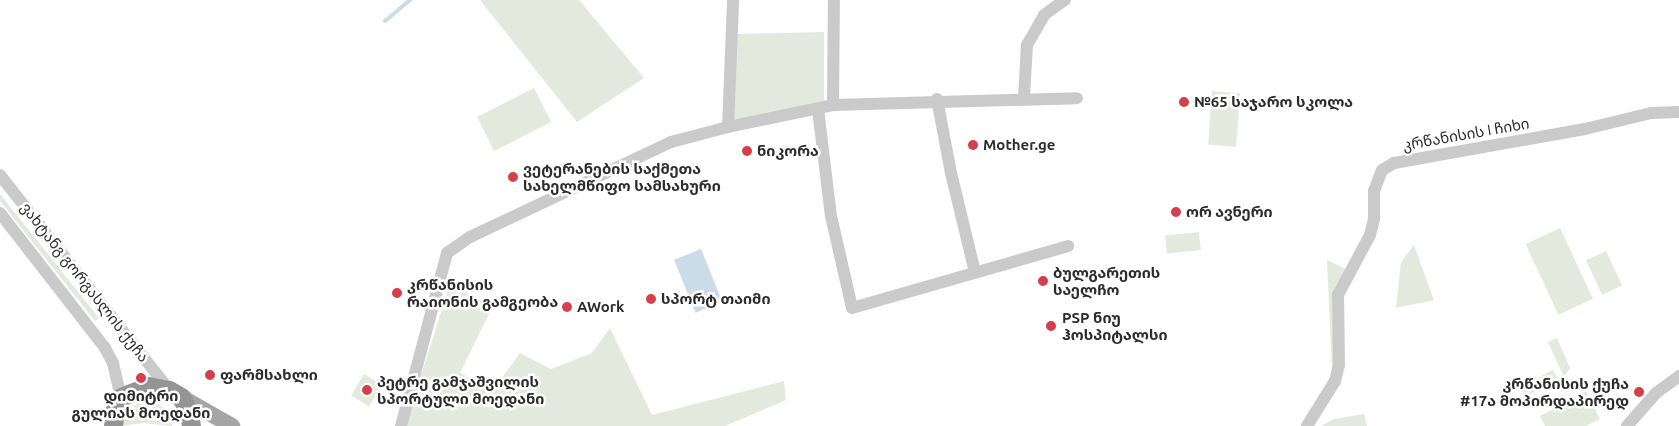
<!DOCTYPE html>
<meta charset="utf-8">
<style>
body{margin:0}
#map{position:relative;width:1679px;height:426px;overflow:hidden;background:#fff;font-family:Ubuntu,"Noto Sans Georgian",sans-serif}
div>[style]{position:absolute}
.green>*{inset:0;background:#e3e9dc;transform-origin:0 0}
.water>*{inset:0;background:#cadce8;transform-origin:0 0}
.stream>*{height:4px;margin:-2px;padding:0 2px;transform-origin:2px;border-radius:2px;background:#cadce8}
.minor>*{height:12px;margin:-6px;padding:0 6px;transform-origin:6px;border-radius:6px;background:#cacaca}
.major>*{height:16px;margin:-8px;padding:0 8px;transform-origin:8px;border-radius:8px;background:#a5a5a5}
.highway>*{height:19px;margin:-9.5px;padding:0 9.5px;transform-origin:9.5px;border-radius:9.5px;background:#949494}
.dots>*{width:14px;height:14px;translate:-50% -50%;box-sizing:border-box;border:2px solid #fff;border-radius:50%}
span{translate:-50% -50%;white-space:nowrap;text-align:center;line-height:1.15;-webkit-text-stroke:5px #fff;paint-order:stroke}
.poi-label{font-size:15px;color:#2d2d2d;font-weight:700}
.left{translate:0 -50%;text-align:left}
.right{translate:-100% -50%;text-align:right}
.street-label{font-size:15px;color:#2d2d2d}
</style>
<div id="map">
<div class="green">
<i style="clip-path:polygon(480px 0,579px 0,644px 78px,577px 122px)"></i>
<i style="clip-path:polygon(824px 32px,824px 104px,733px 120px,736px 34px)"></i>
<i style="left:534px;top:88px;width:38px;height:64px;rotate:63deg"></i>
<i style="left:1212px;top:91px;width:28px;height:54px;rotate:4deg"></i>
<i style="clip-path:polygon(0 194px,99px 318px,95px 321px,0 201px)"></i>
<i style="left:1560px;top:228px;width:78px;height:38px;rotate:65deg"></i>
<i style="left:1199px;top:232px;width:18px;height:34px;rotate:84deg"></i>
<i style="clip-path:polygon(1414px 245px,1434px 300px,1396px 308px,1401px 262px)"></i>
<i style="left:1606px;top:251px;width:38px;height:22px;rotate:65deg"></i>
<i style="clip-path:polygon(1327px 260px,1346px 269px,1335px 372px,1332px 370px)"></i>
<i style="clip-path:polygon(450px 284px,493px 306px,460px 373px,494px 389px,520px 353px,551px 369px,592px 353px,610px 328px,652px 415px,784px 381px,786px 400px,725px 426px,405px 426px)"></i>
<i style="clip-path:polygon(1557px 338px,1570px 368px,1564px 377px,1548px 342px)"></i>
<i style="left:1553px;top:370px;width:11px;height:37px;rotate:63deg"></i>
<i style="left:364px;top:374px;width:21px;height:25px;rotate:31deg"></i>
<i style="clip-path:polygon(1586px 391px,1600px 419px,1586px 426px,1545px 426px,1540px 416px)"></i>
<i style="clip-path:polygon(142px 400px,156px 401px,170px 415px,172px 426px,143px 423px,120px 426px,127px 411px)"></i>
<i style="clip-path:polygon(1364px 414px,1367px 426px,1321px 426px,1334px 419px)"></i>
</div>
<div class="water">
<i style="left:701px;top:249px;width:57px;height:29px;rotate:68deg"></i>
</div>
<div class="stream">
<i style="left:385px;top:21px;width:33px;rotate:-40deg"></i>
</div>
<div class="minor">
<i style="left:1024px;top:97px;width:52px;rotate:-86.7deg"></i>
<i style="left:1027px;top:45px;width:34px;rotate:-60deg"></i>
<i style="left:1044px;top:15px;width:26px;rotate:-36deg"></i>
<i style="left:937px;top:99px;width:75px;rotate:79.3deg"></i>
<i style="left:951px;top:173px;width:102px;rotate:76.4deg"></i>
<i style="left:833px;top:105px;width:105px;rotate:-89.5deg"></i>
<i style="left:818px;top:109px;width:108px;rotate:83.1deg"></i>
<i style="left:831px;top:216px;width:94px;rotate:77.1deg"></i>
<i style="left:852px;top:308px;width:225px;rotate:-16deg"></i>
<i style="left:728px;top:127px;width:127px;rotate:-87.7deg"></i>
<i style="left:0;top:175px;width:273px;rotate:51.8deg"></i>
<i style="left:0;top:213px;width:171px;rotate:52.1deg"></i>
<i style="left:105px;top:348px;width:17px;rotate:62deg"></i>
<i style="left:113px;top:363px;width:35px;rotate:77deg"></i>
<i style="left:401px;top:426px;width:179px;rotate:-75.1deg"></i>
<i style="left:447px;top:253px;width:28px;rotate:-35deg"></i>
<i style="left:470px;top:237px;width:222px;rotate:-25.3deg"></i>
<i style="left:671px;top:142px;width:59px;rotate:-14.7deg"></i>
<i style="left:728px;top:127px;width:107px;rotate:-11.8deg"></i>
<i style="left:833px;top:105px;width:244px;rotate:-1.6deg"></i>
<i style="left:1307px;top:426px;width:53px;rotate:-58.1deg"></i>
<i style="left:1335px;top:381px;width:16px;rotate:-76deg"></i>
<i style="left:1339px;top:365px;width:70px;rotate:-90.8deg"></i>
<i style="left:1338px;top:295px;width:68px;rotate:-61.9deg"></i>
<i style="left:1370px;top:235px;width:16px;rotate:-76deg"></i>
<i style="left:1374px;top:219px;width:28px;rotate:-90deg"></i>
<i style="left:1374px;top:191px;width:22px;rotate:-69deg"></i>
<i style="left:1382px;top:170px;width:14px;rotate:-30deg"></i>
<i style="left:1394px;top:163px;width:194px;rotate:-10.1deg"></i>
<i style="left:1585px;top:129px;width:68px;rotate:-13.6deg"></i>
<i style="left:1651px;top:113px;width:28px;rotate:-2deg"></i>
<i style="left:1627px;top:426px;width:44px;rotate:-48.7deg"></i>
<i style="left:1656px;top:393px;width:29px;rotate:-36deg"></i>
</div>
<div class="major">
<i style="left:181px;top:397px;width:59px;rotate:29.6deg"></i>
</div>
<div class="highway">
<i style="left:113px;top:426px;width:17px;rotate:-83deg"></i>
<i style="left:115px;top:409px;width:13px;rotate:-63deg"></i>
<i style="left:121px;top:397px;width:29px;rotate:-22deg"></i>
<i style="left:148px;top:386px;width:21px;rotate:11deg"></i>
<i style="left:169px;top:390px;width:14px;rotate:30deg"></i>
<i style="left:181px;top:397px;width:17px;rotate:62deg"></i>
<i style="left:189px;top:412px;width:14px;rotate:82deg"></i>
</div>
<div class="dots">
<i style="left:1184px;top:102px;background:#d53e4b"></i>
<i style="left:973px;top:145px;background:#d53e4b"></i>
<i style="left:747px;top:151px;background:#d53e4b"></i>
<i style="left:513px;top:177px;background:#d53e4b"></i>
<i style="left:1176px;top:212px;background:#d53e4b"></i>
<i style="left:1043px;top:281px;background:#d53e4b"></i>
<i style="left:397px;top:293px;background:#d53e4b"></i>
<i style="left:651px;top:299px;background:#d53e4b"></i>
<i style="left:567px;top:307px;background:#d53e4b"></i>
<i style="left:1051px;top:326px;background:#d53e4b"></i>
<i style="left:210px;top:375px;background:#d53e4b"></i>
<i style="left:141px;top:378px;background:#d53e4b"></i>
<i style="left:367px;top:390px;background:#d53e4b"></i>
<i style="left:1639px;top:392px;background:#d53e4b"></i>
</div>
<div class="poi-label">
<span class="left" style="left:1194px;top:102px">№65 საჯარო სკოლა</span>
<span class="left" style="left:983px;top:145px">Mother.ge</span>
<span class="left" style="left:757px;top:151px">ნიკორა</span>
<span class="left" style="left:523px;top:177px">ვეტერანების საქმეთა<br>სახელმწიფო სამსახური</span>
<span class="left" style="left:1186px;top:212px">ორ ავნერი</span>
<span class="left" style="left:1053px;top:281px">ბულგარეთის<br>საელჩო</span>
<span class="left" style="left:407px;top:293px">კრწანისის<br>რაიონის გამგეობა</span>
<span class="left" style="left:661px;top:299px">სპორტ თაიმი</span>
<span class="left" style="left:577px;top:307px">AWork</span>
<span class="left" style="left:1062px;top:326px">PSP ნიუ<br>ჰოსპიტალსი</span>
<span class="left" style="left:220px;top:375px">ფარმსახლი</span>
<span class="left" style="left:377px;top:390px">პეტრე გამჯაშვილის<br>სპორტული მოედანი</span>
<span class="right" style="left:1629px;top:392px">კრწანისის ქუჩა<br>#17ა მოპირდაპირედ</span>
<span style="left:141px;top:404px">დიმიტრი<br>გულიას მოედანი</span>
</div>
<div class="street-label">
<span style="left:1466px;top:134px;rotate:-10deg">კრწანისის I ჩიხი</span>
<span style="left:85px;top:282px;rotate:52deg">ვახტანგ გორგასლის ქუჩა</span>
</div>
</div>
